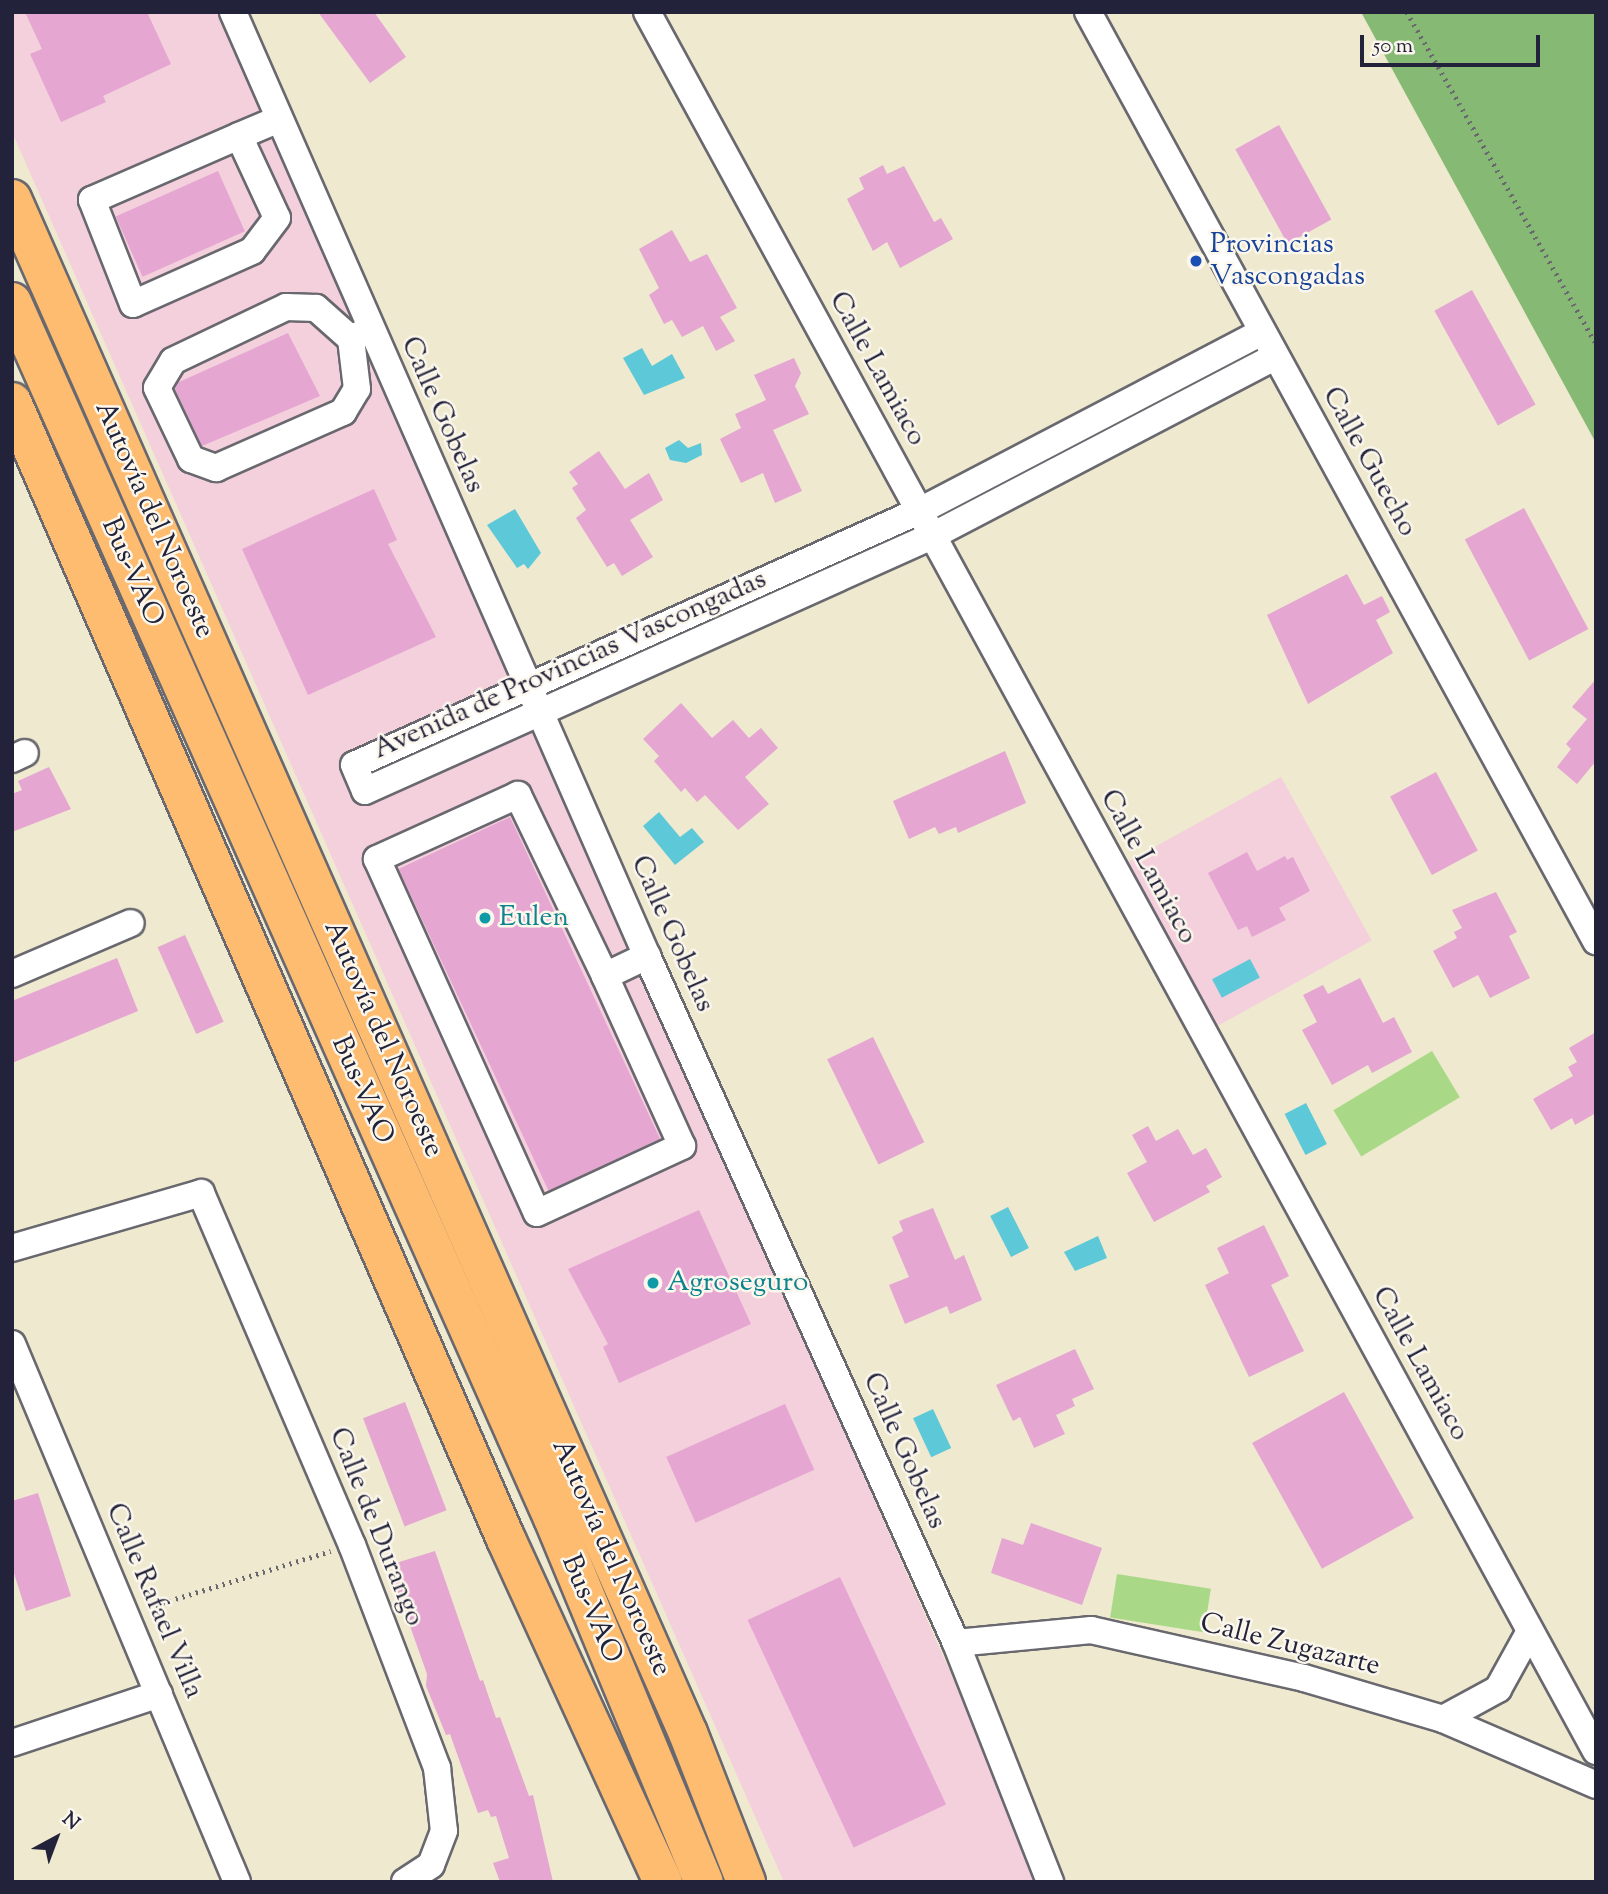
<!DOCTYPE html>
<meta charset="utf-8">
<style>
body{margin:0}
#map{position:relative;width:1608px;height:1894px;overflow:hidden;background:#eee9cf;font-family:"Sorts Mill Goudy",serif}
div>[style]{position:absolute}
.built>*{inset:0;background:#f4cfdc;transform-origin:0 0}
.green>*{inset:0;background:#a9d987;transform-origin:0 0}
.forest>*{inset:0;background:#86b974}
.water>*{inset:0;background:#5dc8d7;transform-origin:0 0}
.building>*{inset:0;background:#e5a6d2;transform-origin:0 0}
.path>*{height:4.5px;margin-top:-2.25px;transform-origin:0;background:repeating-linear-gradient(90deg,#69686f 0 2px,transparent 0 7px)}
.roads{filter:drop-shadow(2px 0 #69686f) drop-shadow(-2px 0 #69686f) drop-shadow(0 2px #69686f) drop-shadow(0 -2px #69686f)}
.minor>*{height:26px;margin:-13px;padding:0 13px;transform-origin:13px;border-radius:13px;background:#fff}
.highway>*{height:38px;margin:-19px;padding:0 19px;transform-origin:19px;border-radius:19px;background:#fdbc70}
.dots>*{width:19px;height:19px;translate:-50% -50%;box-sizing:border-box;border:4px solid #fbf7ec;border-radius:50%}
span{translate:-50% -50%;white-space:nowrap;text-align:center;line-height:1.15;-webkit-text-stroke:5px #fbf7ec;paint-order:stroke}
.transit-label{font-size:28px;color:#164399}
.left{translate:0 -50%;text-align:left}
.street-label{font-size:28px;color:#22223b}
.culture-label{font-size:28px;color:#0d838f}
.frame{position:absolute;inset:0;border:14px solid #22223b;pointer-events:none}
.north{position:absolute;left:21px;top:1803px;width:70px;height:70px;-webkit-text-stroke:5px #fbf7ec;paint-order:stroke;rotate:41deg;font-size:19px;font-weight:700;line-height:28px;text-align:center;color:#22223b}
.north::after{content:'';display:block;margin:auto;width:24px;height:32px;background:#22223b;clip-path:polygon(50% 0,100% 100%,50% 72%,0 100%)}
.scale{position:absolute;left:1360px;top:35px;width:180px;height:32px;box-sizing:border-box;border:4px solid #22223b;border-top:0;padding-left:9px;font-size:21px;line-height:24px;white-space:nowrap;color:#22223b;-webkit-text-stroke:5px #fbf7ec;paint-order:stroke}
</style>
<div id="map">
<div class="built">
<i style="clip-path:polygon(12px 12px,221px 12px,1004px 1795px,1034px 1882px,784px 1882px,12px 132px)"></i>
<i style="left:1281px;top:777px;width:187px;height:178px;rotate:61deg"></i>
</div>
<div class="green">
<i style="left:1432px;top:1051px;width:54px;height:115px;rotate:59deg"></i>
<i style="left:1117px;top:1574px;width:95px;height:44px;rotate:9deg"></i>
</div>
<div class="forest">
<i style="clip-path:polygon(1361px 12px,1596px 12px,1596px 443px)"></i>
</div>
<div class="water">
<i style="clip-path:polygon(642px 348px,652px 366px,672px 354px,685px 378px,644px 395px,623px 358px)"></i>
<i style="clip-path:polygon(679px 440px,688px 448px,701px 443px,702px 455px,686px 463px,670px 460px,665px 448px)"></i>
<i style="clip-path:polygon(515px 509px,541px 553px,528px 569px,524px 564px,517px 568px,487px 525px)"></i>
<i style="clip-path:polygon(659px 812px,680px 837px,692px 828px,704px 842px,675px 865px,643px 826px)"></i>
<i style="left:1250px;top:959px;width:21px;height:43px;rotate:62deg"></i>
<i style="left:1306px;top:1103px;width:46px;height:24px;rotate:63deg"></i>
<i style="left:1008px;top:1207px;width:46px;height:20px;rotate:63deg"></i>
<i style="clip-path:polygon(1098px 1236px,1107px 1258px,1075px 1271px,1064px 1252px)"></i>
<i style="left:933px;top:1409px;width:43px;height:22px;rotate:65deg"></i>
</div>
<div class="building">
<i style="clip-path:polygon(25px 12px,147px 12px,171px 64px,103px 96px,106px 102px,61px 122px,30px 54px,42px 49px)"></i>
<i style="clip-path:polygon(318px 12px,374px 12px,406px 57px,370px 83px)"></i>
<i style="left:1279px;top:125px;width:108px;height:50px;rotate:61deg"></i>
<i style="clip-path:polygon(883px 165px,887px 174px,904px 166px,934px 222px,941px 218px,953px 239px,900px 268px,887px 242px,873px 251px,847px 199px,864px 189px,859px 178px)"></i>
<i style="left:218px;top:171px;width:66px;height:112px;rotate:66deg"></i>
<i style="clip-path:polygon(672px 230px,690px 262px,707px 254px,737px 308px,720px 317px,735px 341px,716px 351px,703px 326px,682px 337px,672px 320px,664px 324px,649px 295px,659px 288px,639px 249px)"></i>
<i style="left:1472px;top:290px;width:131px;height:43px;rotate:61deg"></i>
<i style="clip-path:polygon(288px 333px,320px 396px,202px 446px,175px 389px,179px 382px)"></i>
<i style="clip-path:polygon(794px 358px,801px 373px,795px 386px,809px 414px,773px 430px,802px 491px,775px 503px,763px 473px,741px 483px,720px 439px,741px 428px,735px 414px,766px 400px,754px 375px)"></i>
<i style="clip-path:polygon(599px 451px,625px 489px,649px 473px,663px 500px,630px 520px,653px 557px,622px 576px,614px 563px,607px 567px,576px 518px,586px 510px,572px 488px,578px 484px,569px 472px)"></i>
<i style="clip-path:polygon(374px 489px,397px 540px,388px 544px,436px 637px,308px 695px,242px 549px)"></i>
<i style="left:1524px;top:508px;width:137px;height:67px;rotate:62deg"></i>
<i style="clip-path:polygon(1347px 574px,1364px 605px,1382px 596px,1390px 612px,1376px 620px,1393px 653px,1308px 704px,1267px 615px)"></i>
<i style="clip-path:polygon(1596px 679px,1596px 761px,1577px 784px,1557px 767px,1571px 749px,1566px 744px,1587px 719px,1572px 707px)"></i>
<i style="clip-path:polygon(681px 703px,712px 738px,733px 720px,749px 738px,761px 728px,778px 748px,745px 777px,769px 804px,738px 830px,705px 795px,697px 802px,685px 788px,681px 792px,654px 761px,659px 756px,643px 739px)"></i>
<i style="clip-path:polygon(1005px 751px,1026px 803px,958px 833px,956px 827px,939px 834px,935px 827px,909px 839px,893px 801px)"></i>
<i style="clip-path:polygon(49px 767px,71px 809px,12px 832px,12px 794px,22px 790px,18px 781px)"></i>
<i style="left:1436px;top:772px;width:89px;height:52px;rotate:62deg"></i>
<i style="left:510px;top:817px;width:355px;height:123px;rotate:65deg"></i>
<i style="clip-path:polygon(1247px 852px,1257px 871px,1285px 856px,1287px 860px,1293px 857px,1310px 891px,1279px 908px,1286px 920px,1252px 937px,1247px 926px,1238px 930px,1208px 873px)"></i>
<i style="clip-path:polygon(1496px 892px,1517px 932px,1509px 936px,1530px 978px,1490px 998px,1478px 975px,1453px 988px,1433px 951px,1457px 938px,1454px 932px,1462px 928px,1452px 910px)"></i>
<i style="left:185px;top:935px;width:95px;height:30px;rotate:66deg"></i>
<i style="clip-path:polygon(117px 958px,138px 1011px,12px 1063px,12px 1001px)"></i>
<i style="clip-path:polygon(1360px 978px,1383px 1023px,1394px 1017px,1412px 1052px,1372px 1073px,1368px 1065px,1332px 1085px,1302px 1030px,1317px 1022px,1303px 995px,1323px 985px,1328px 994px)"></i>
<i style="clip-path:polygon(1596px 1032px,1596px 1113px,1575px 1125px,1572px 1118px,1551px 1130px,1533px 1099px,1573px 1076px,1568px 1067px,1577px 1062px,1569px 1048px)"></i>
<i style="left:873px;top:1037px;width:117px;height:51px;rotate:64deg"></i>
<i style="clip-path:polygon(1148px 1126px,1156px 1141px,1178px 1129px,1193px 1155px,1206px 1148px,1222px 1177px,1206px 1186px,1210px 1192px,1154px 1222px,1127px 1173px,1147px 1162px,1132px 1135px)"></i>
<i style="clip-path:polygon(933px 1208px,955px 1260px,964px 1255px,982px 1300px,950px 1314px,947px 1306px,905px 1324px,889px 1285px,909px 1277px,892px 1237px,903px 1231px,899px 1221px)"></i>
<i style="clip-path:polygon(699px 1210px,751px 1324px,619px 1383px,603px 1347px,608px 1344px,568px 1269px)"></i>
<i style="clip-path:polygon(1264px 1225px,1289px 1276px,1271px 1285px,1304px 1351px,1249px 1377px,1205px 1285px,1229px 1273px,1217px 1248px)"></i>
<i style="clip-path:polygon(1075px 1349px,1094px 1389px,1072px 1399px,1075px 1406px,1056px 1415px,1065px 1434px,1034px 1448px,1020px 1417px,1013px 1421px,996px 1385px)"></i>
<i style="left:1344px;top:1392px;width:144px;height:105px;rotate:61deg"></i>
<i style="left:405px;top:1402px;width:116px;height:45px;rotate:69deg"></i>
<i style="left:785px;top:1404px;width:72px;height:130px;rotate:66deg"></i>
<i style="clip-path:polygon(38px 1493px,71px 1596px,26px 1611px,12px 1567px,12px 1501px)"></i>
<i style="clip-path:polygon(1031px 1523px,1102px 1548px,1082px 1605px,991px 1573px,1002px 1538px,1023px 1545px)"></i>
<i style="clip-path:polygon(435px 1551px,480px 1681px,483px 1680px,496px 1718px,500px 1717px,529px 1796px,533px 1795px,553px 1882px,500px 1882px,493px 1863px,509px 1858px,496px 1816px,491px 1817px,488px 1810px,478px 1813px,450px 1734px,446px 1735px,426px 1686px,427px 1674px,393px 1578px,401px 1575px,396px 1563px)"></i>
<i style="left:840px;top:1577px;width:251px;height:102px;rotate:65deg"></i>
</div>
<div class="path">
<i style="left:1407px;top:12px;width:382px;rotate:60.3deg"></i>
<i style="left:149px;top:1607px;width:190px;rotate:-17.1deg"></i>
</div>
<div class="roads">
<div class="minor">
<i style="left:233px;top:12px;width:1031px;rotate:66.32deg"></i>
<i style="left:647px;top:956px;width:753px;rotate:65.78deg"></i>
<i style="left:956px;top:1643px;width:257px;rotate:68.5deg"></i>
<i style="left:647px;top:12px;width:1981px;rotate:61.38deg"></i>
<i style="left:1088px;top:12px;width:1059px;rotate:61.33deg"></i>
<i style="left:239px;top:136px;width:90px;rotate:65.1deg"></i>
<i style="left:277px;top:218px;width:41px;rotate:127.1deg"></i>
<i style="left:252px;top:251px;width:130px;rotate:156deg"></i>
<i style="left:133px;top:304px;width:112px;rotate:-111.5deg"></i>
<i style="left:92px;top:200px;width:160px;rotate:-23.5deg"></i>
<i style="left:239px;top:136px;width:43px;rotate:-23deg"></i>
<i style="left:1262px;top:332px;width:387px;rotate:152.4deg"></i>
<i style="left:919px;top:511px;width:619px;rotate:155.79deg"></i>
<i style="left:354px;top:765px;width:28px;rotate:67deg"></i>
<i style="left:365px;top:791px;width:622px;rotate:-24.22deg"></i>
<i style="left:932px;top:536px;width:387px;rotate:-27.6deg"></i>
<i style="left:351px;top:339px;width:47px;rotate:-138.5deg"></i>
<i style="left:316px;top:308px;width:30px;rotate:-178deg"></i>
<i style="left:286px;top:307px;width:125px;rotate:154.5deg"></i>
<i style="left:173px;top:361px;width:31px;rotate:121deg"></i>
<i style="left:157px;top:388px;width:79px;rotate:64.4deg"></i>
<i style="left:191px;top:459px;width:27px;rotate:20deg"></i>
<i style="left:216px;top:468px;width:139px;rotate:-23.8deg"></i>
<i style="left:343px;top:412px;width:27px;rotate:-59deg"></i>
<i style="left:357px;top:389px;width:50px;rotate:-96.8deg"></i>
<i style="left:351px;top:339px;width:21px;rotate:-28deg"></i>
<i style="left:12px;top:759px;width:14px;rotate:-25deg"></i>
<i style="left:12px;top:974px;width:129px;rotate:-23.2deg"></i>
<i style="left:605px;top:976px;width:201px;rotate:-115.7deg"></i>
<i style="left:518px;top:795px;width:155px;rotate:155.6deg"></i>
<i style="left:377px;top:859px;width:388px;rotate:65.7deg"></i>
<i style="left:537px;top:1213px;width:160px;rotate:-24.8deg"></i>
<i style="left:682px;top:1146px;width:187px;rotate:-114.4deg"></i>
<i style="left:605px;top:976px;width:47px;rotate:-25.5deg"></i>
<i style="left:12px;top:1248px;width:197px;rotate:-16.2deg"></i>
<i style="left:201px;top:1193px;width:383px;rotate:66.8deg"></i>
<i style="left:352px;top:1545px;width:239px;rotate:69.1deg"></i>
<i style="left:437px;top:1768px;width:63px;rotate:83.7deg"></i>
<i style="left:444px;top:1831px;width:36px;rotate:111deg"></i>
<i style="left:431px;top:1865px;width:31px;rotate:147deg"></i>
<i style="left:12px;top:1344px;width:583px;rotate:67.3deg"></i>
<i style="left:956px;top:1643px;width:136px;rotate:-5.5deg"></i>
<i style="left:1091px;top:1630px;width:218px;rotate:12.7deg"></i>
<i style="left:1304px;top:1678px;width:145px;rotate:16.4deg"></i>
<i style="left:1443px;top:1719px;width:167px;rotate:23.3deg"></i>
<i style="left:1443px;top:1719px;width:63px;rotate:-28.6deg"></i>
<i style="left:1498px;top:1689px;width:66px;rotate:-61.1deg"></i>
<i style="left:12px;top:1743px;width:155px;rotate:-18.4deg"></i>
</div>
<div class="highway">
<i style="left:12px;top:199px;width:1676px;rotate:66.22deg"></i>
<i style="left:688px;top:1733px;width:160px;rotate:68.7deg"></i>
<i style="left:12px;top:302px;width:1331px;rotate:66.02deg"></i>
<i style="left:553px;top:1518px;width:394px;rotate:67.5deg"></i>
<i style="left:12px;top:402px;width:1240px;rotate:66.52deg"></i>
<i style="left:506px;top:1539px;width:377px;rotate:65.4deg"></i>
</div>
</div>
<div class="dots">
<i style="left:1196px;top:261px;background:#1a4fb4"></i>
<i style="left:485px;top:918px;background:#0f9aa8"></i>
<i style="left:653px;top:1283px;background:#0f9aa8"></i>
</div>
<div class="transit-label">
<span class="left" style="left:1210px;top:261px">Provincias<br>Vascongadas</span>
</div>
<div class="street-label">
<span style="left:877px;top:369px;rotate:61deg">Calle Lamiaco</span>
<span style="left:442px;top:415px;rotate:66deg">Calle Gobelas</span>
<span style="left:1369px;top:462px;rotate:61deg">Calle Guecho</span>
<span style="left:154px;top:520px;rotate:66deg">Autovía del Noroeste</span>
<span style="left:132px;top:572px;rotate:66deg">Bus-VAO</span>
<span style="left:570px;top:665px;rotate:-24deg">Avenida de Provincias Vascongadas</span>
<span style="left:1148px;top:867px;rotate:61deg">Calle Lamiaco</span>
<span style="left:672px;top:934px;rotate:66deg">Calle Gobelas</span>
<span style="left:383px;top:1039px;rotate:66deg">Autovía del Noroeste</span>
<span style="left:362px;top:1090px;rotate:66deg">Bus-VAO</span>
<span style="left:1420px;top:1364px;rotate:61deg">Calle Lamiaco</span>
<span style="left:904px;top:1451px;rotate:66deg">Calle Gobelas</span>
<span style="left:376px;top:1527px;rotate:68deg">Calle de Durango</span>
<span style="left:611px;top:1558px;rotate:66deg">Autovía del Noroeste</span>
<span style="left:154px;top:1601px;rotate:67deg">Calle Rafael Villa</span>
<span style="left:591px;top:1609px;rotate:67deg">Bus-VAO</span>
<span style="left:1290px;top:1645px;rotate:14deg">Calle Zugazarte</span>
</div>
<div class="culture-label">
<span class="left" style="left:499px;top:918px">Eulen</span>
<span class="left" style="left:667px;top:1283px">Agroseguro</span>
</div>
<div class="frame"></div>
<div class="north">N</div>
<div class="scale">50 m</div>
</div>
